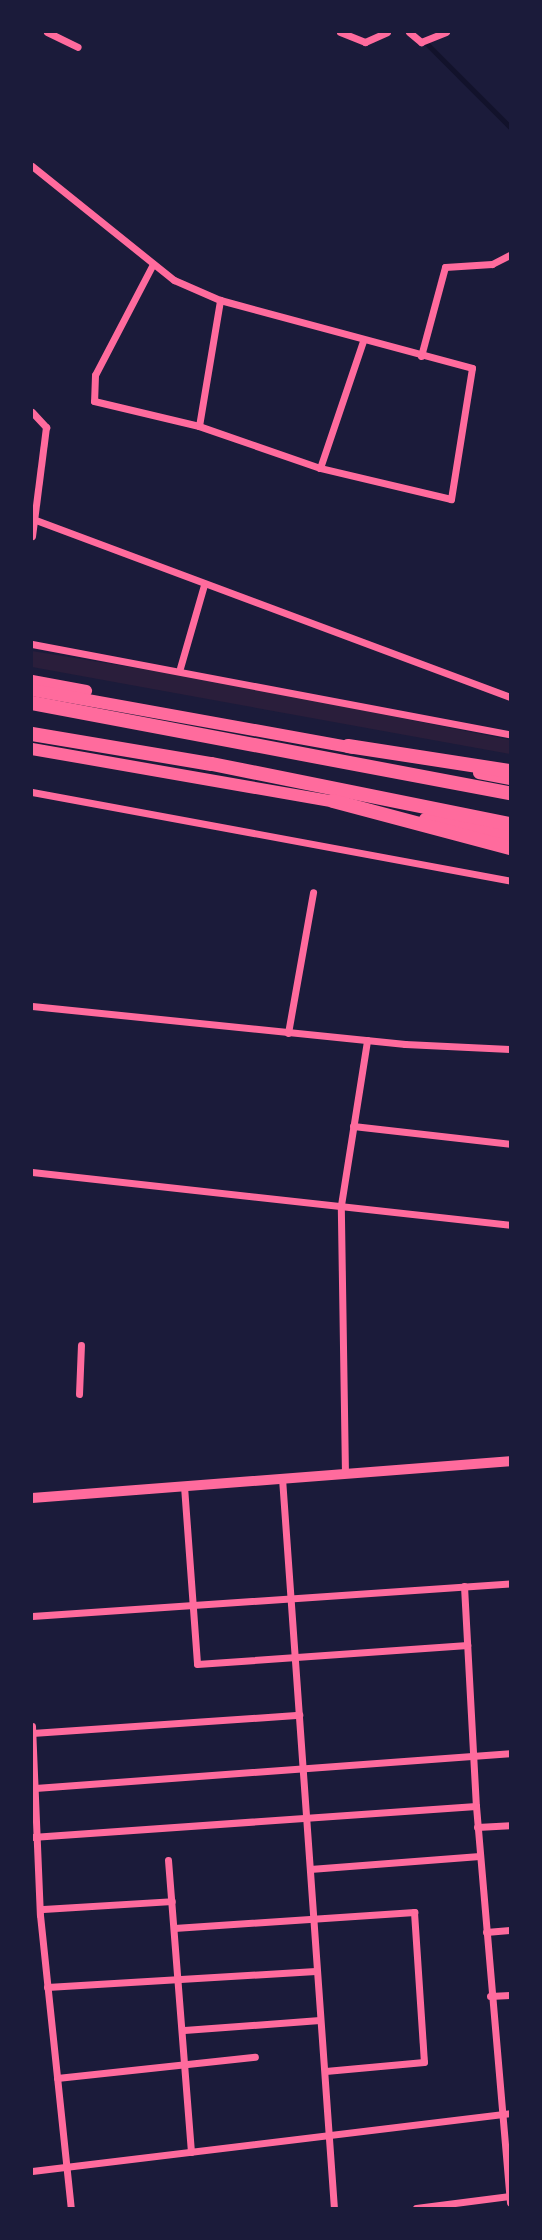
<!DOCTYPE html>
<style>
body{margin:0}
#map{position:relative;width:542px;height:2240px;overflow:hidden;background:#1b1b3a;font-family:Karla,sans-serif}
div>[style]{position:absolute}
.green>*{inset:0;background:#2a1e3b}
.stream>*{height:5px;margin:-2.5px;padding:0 2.5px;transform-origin:2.5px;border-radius:2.5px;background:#12122b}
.minor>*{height:7px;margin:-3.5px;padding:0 3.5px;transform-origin:3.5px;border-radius:3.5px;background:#ff6b9d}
.secondary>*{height:10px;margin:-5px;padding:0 5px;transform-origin:5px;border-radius:5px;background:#ff6b9d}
.trunk>*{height:12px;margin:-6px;padding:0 6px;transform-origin:6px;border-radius:6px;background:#ff6b9d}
.motorway>*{height:14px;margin:-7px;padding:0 7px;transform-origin:7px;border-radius:7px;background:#ff6b9d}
span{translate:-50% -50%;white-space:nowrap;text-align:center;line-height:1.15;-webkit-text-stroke:7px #1b1b3a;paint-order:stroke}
.frame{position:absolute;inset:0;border:33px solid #1b1b3a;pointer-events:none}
</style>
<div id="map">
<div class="green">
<i style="clip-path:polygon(32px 651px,228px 683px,510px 740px,510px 754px,32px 667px)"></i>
</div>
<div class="stream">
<i style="left:426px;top:43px;width:119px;rotate:45deg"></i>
</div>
<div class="minor">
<i style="left:47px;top:32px;width:34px;rotate:26deg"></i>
<i style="left:340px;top:32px;width:27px;rotate:22deg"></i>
<i style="left:365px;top:42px;width:24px;rotate:-24deg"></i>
<i style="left:409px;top:32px;width:16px;rotate:40deg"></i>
<i style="left:421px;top:42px;width:27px;rotate:-22deg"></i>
<i style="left:32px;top:166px;width:182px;rotate:38.8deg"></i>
<i style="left:174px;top:280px;width:50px;rotate:23.5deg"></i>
<i style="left:220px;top:300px;width:261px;rotate:15.1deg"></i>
<i style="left:472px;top:368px;width:133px;rotate:99.1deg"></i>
<i style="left:451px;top:499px;width:135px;rotate:-166.7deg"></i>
<i style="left:320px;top:468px;width:128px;rotate:-160.9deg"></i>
<i style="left:153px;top:264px;width:125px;rotate:117.6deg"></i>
<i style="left:95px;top:375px;width:26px;rotate:92deg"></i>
<i style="left:94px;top:401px;width:108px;rotate:13.4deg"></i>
<i style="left:199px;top:426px;width:128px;rotate:-80.5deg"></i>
<i style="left:421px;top:356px;width:92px;rotate:-74.9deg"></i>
<i style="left:445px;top:267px;width:47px;rotate:-3.7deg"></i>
<i style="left:492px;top:264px;width:20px;rotate:-27deg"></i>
<i style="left:32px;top:412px;width:21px;rotate:47deg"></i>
<i style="left:46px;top:427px;width:110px;rotate:97.3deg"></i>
<i style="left:320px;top:468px;width:134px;rotate:-71.3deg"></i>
<i style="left:33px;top:519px;width:509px;rotate:20.46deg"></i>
<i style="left:32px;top:644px;width:486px;rotate:10.7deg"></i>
<i style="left:180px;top:668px;width:86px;rotate:-73.9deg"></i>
<i style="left:32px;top:792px;width:486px;rotate:10.5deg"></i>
<i style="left:32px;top:1006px;width:375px;rotate:5.8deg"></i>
<i style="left:405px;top:1044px;width:105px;rotate:2.7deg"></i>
<i style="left:288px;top:1033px;width:143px;rotate:-79.9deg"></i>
<i style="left:353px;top:1126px;width:158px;rotate:6.5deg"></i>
<i style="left:32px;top:1172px;width:481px;rotate:6.3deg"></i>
<i style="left:79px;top:1394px;width:49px;rotate:-87.7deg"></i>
<i style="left:345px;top:1474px;width:269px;rotate:-90.9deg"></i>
<i style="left:341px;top:1205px;width:167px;rotate:-81deg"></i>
<i style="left:282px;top:1478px;width:732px;rotate:85.93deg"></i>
<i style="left:184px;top:1486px;width:178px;rotate:85.8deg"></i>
<i style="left:197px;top:1664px;width:271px;rotate:-4deg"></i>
<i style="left:464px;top:1586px;width:220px;rotate:86.9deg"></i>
<i style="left:476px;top:1806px;width:398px;rotate:85.1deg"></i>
<i style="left:32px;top:1616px;width:479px;rotate:-3.9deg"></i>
<i style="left:32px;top:1726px;width:189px;rotate:87.6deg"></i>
<i style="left:40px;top:1915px;width:295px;rotate:84deg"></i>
<i style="left:32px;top:1733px;width:268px;rotate:-3.9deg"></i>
<i style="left:35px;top:1788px;width:476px;rotate:-4.2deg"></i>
<i style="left:477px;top:1827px;width:33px;rotate:-3deg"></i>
<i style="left:32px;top:1837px;width:445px;rotate:-4deg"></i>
<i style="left:168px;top:1860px;width:293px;rotate:85.5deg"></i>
<i style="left:310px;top:1869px;width:170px;rotate:-4.4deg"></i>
<i style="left:43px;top:1909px;width:129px;rotate:-3.5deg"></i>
<i style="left:174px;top:1928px;width:241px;rotate:-3.8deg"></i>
<i style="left:414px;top:1912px;width:150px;rotate:86.2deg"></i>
<i style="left:424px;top:2062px;width:99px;rotate:174.8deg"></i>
<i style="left:486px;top:1932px;width:24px;rotate:-5deg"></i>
<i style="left:47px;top:1987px;width:269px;rotate:-3.4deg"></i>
<i style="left:490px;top:1996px;width:20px;rotate:-3deg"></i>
<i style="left:184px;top:2030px;width:136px;rotate:-4.2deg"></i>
<i style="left:57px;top:2078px;width:199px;rotate:-6.1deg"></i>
<i style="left:32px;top:2171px;width:482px;rotate:-6.9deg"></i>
<i style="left:416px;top:2208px;width:95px;rotate:-7.3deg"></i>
</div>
<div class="secondary">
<i style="left:32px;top:1498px;width:479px;rotate:-4.4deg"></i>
</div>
<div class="trunk">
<i style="left:32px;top:681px;width:55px;rotate:10.5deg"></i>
<i style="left:32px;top:690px;width:328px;rotate:10.2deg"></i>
<i style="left:32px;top:749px;width:315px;rotate:9.9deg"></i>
<i style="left:479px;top:773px;width:32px;rotate:11deg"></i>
<i style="left:425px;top:819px;width:87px;rotate:11.3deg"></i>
</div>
<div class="motorway">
<i style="left:32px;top:703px;width:486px;rotate:10.7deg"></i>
<i style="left:32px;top:734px;width:182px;rotate:9.5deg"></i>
<i style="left:212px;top:764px;width:304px;rotate:11.4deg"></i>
<i style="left:348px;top:746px;width:164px;rotate:8.8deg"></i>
<i style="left:333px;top:801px;width:183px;rotate:14.9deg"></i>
</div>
<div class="frame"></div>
</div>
